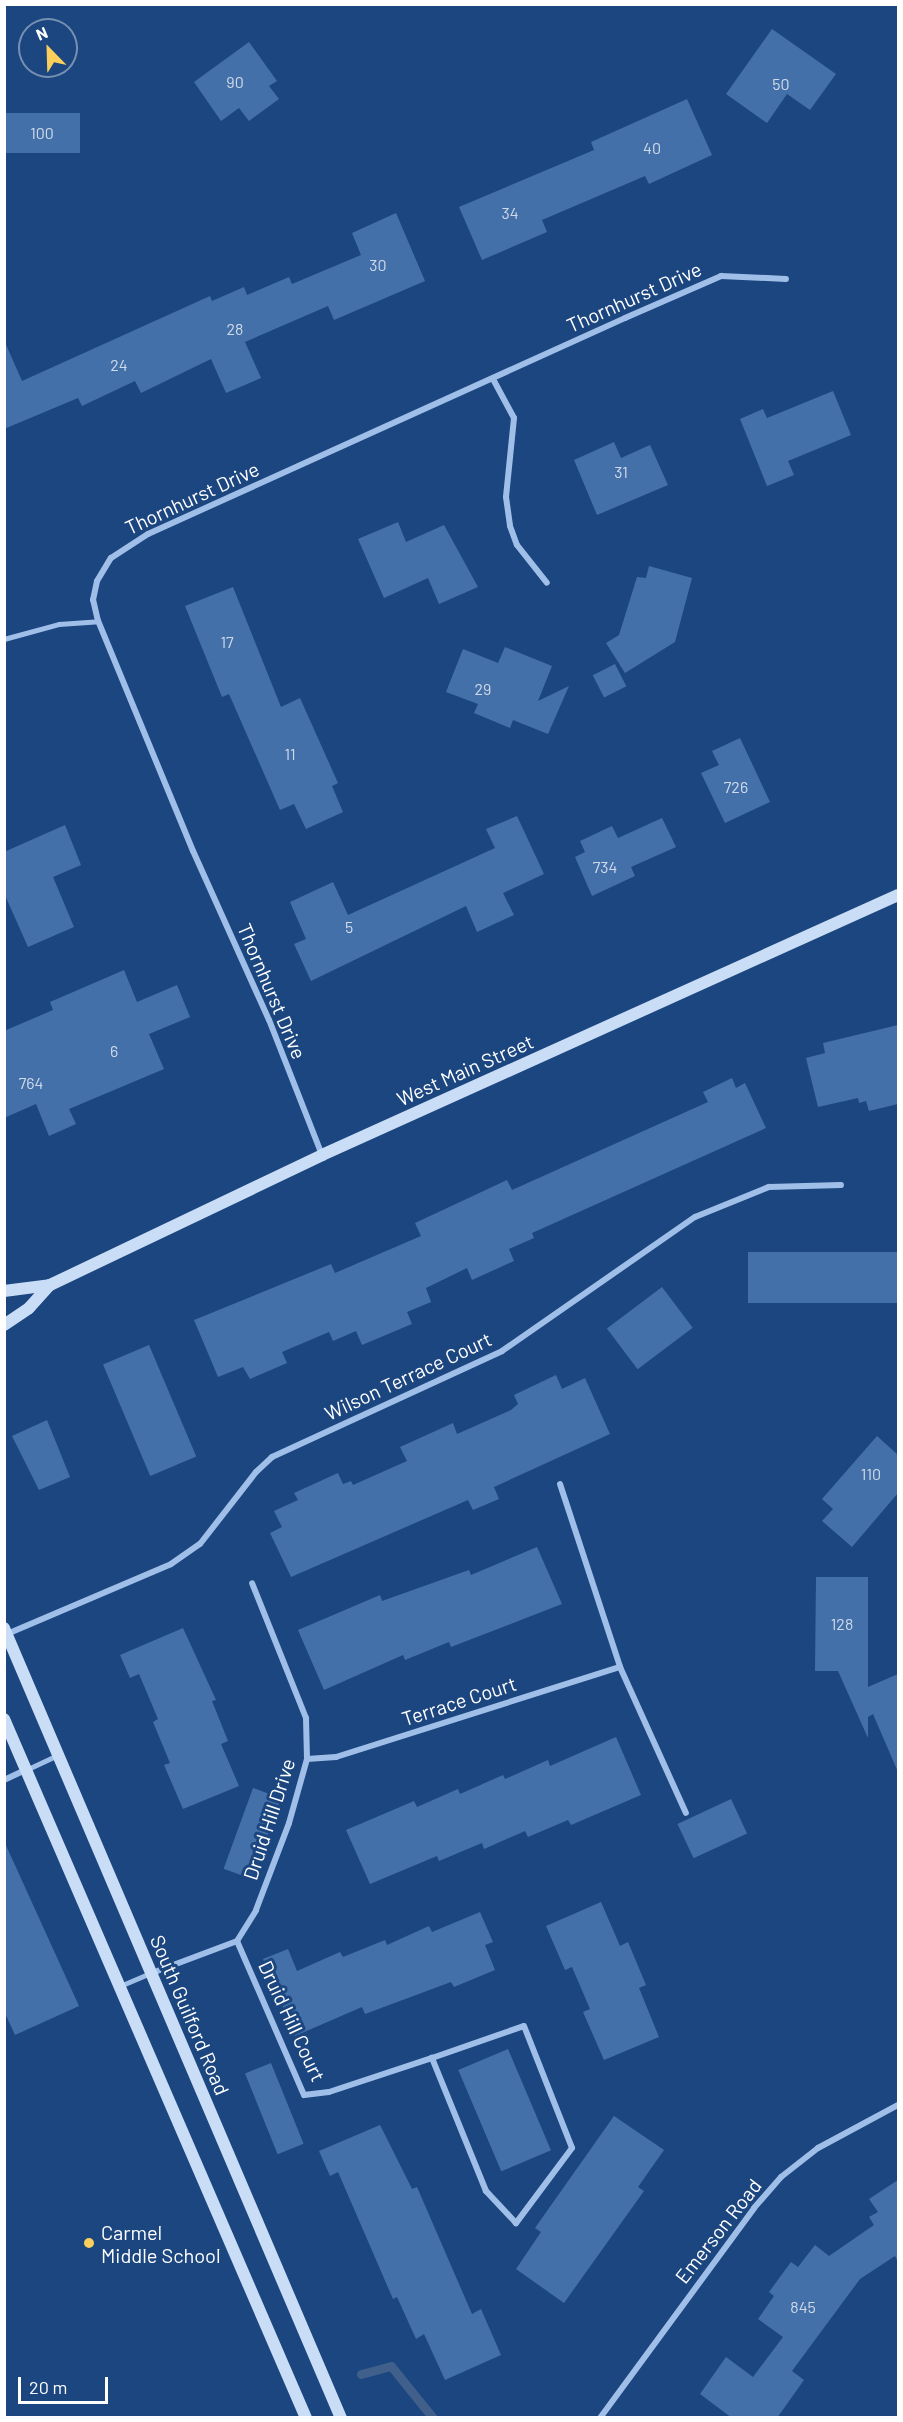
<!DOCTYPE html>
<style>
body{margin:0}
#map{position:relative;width:903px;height:2422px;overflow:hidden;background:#1c467f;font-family:Barlow,sans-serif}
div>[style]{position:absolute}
.stream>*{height:9px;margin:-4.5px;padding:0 4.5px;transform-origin:4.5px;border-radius:4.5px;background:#405f8a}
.building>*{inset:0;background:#4470a9;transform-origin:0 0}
.lane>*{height:4.5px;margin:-2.25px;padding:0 2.25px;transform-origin:2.25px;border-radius:2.25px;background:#9fbfe9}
.street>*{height:6px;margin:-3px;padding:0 3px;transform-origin:3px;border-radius:3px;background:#9fbfe9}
.secondary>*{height:12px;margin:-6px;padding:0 6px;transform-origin:6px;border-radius:6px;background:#caddf7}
.dots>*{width:16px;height:16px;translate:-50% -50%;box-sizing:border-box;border:3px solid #1c467f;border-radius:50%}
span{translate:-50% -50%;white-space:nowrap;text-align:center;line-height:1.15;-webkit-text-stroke:6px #1c467f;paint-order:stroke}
.number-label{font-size:16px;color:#d0dbea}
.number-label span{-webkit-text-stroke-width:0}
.street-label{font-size:20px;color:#fff}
.poi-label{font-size:20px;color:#fff}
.left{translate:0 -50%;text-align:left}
.frame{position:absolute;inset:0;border:6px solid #fff;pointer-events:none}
.north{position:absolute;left:18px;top:18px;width:60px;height:60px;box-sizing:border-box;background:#1c467f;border:2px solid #7790b2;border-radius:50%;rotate:337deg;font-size:16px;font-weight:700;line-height:24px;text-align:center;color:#fff}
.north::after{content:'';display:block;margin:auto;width:21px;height:27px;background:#facf5c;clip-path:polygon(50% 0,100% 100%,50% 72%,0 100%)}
.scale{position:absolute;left:18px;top:2377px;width:90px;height:27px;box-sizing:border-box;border:3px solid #fff;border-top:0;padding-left:8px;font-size:18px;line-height:21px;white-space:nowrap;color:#fff;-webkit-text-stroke:4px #1c467f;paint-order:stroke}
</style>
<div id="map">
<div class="stream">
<i style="left:361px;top:2374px;width:31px;rotate:-15deg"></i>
<i style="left:391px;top:2366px;width:67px;rotate:51.1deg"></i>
</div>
<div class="building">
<i style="clip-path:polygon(772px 29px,836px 74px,810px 110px,787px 94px,767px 123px,726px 94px)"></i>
<i style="clip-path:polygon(249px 42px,277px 81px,269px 86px,279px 99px,249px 121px,239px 108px,221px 121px,194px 82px)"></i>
<i style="clip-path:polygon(687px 99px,712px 155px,649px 184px,645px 176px,542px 220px,547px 232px,482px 260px,459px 207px,594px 150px,591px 142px)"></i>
<i style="left:4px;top:113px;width:76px;height:40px"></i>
<i style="clip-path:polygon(396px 213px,425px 281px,334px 320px,328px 306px,245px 342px,261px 378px,226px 393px,211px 359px,141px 393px,135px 381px,82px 406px,78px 398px,4px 429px,4px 340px,22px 381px,210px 296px,212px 301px,244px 287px,247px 295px,289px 277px,292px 284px,361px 255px,352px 233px)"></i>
<i style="clip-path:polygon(833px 391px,851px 435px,788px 461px,794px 475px,767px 486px,740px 419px,763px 409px,767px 418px)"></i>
<i style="clip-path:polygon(614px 442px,621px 458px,650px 445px,668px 485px,597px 515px,574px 460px)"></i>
<i style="clip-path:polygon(398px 522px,406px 542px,444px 525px,478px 587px,439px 604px,428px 578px,384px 598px,358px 539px)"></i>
<i style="clip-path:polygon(649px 566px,692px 578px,675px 642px,625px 673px,606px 643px,619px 635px,637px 577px,646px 578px)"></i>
<i style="clip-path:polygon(233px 587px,281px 707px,300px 698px,338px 783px,332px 786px,343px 812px,306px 829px,294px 804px,280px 810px,229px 694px,222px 697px,185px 606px)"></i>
<i style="clip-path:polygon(505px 647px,552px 666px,538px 701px,569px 686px,548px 734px,513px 720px,510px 728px,474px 713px,478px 704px,446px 692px,463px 649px,498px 663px)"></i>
<i style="left:615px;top:664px;width:25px;height:25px;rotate:63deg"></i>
<i style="clip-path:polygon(740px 738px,770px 802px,725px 823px,701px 773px,719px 765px,712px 751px)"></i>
<i style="clip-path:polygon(517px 816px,544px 874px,503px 893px,514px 915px,477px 932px,466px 906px,311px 981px,294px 944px,306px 939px,290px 902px,333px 882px,348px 915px,495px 848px,486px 829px)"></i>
<i style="clip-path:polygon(662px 818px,676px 847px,631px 867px,635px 876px,592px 896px,575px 857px,585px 852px,580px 841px,612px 826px,618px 838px)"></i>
<i style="clip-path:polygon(65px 825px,81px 865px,53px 877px,74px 927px,28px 947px,4px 893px,4px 852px)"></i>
<i style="clip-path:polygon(124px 970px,137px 1002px,177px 985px,190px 1017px,149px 1034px,164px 1069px,69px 1109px,76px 1124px,49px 1136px,36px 1104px,4px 1118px,4px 1031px,53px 1010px,50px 1002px)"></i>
<i style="clip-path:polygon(898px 1025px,898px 1104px,869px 1111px,866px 1101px,859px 1103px,858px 1098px,818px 1107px,806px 1058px,825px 1053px,823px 1043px)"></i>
<i style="clip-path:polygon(732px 1078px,736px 1088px,745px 1083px,766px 1128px,532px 1233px,534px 1238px,509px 1249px,514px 1261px,472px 1280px,467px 1268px,426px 1288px,431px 1302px,407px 1312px,412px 1324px,362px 1345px,356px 1331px,333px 1341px,329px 1332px,282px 1352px,287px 1363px,250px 1379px,243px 1367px,218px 1377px,194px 1320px,331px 1264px,335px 1273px,421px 1236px,415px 1223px,507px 1180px,512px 1190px,708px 1102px,703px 1092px)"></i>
<i style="left:898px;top:1252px;width:51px;height:150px;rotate:90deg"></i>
<i style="left:662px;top:1287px;width:51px;height:69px;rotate:53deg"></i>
<i style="left:149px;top:1345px;width:121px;height:50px;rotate:67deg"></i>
<i style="clip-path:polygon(556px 1375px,562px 1389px,585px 1378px,610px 1434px,494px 1487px,499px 1499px,473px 1510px,468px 1500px,291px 1577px,270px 1533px,282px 1527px,274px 1511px,298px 1500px,294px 1493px,338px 1473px,343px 1484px,351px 1481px,353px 1485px,407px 1461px,400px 1447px,453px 1423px,457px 1434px,511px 1410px,518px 1404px,514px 1395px)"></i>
<i style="clip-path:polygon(47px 1420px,70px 1477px,39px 1490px,12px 1436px)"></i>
<i style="clip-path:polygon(877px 1436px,898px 1455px,898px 1493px,852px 1547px,822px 1521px,833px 1509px,822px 1499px)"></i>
<i style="clip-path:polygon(537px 1547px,562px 1604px,451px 1647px,449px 1642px,405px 1660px,403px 1655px,324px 1690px,298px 1630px,380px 1595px,382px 1601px,469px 1570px,471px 1575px)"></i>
<i style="clip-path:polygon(816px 1577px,868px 1577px,868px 1687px,898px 1674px,898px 1772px,873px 1714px,868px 1717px,868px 1738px,838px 1671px,815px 1671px)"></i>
<i style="clip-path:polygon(183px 1628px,216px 1700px,212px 1701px,228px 1741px,221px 1744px,239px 1786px,183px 1809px,164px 1765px,170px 1763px,153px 1722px,158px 1719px,139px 1674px,130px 1678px,120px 1655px)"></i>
<i style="clip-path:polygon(616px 1737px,641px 1795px,571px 1825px,568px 1820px,528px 1837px,525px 1831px,484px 1849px,482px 1843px,439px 1861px,437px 1856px,370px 1884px,346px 1830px,414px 1801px,417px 1807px,458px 1789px,460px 1794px,503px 1775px,505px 1779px,548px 1760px,550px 1766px)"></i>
<i style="left:253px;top:1788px;width:30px;height:86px;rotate:20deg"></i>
<i style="left:731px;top:1799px;width:38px;height:59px;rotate:65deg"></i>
<i style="clip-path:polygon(4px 1841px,79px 2006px,15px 2035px,4px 2011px)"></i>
<i style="clip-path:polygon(601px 1902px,620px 1946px,628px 1942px,646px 1985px,639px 1988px,659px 2037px,604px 2060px,583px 2012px,590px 2009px,572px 1967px,565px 1970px,546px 1926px)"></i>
<i style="clip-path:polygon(480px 1912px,493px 1942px,485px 1945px,495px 1970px,454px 1987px,451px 1982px,365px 2014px,362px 2007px,295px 2036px,263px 1959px,288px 1949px,297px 1971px,340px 1952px,343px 1957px,385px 1940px,387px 1945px,429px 1926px,432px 1932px)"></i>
<i style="left:508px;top:2049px;width:110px;height:54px;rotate:67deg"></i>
<i style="left:271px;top:2063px;width:87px;height:28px;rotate:68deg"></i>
<i style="clip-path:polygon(614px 2116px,664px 2150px,638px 2187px,644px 2191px,564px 2303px,516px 2269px,541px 2232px,535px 2228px)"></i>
<i style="clip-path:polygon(380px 2125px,412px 2189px,417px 2187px,472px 2314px,481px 2309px,501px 2355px,445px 2380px,424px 2334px,416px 2339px,397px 2297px,393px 2299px,338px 2172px,330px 2176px,319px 2151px)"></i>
<i style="clip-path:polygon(898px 2180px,898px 2262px,895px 2256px,860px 2279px,792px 2371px,804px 2380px,777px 2418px,732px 2418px,700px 2394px,726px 2357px,753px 2377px,783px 2337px,758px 2319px,774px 2296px,769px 2292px,791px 2262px,798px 2267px,815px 2245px,829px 2256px,874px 2225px,869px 2217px,878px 2212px,869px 2199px)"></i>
</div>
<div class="lane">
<i style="left:4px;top:639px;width:57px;rotate:-15.3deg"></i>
<i style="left:59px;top:624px;width:39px;rotate:-4deg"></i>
<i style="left:28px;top:1769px;width:33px;rotate:-25deg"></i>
<i style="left:120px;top:1986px;width:34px;rotate:-23deg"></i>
</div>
<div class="street">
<i style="left:493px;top:379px;width:44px;rotate:61.7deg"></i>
<i style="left:514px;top:418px;width:79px;rotate:95.8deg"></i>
<i style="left:506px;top:497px;width:29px;rotate:82deg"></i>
<i style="left:510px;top:526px;width:20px;rotate:70deg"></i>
<i style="left:517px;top:545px;width:48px;rotate:51.7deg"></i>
<i style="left:322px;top:1155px;width:145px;rotate:-111.4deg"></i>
<i style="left:269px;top:1020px;width:185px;rotate:-114.2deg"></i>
<i style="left:193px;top:851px;width:249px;rotate:-112.4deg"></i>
<i style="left:98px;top:621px;width:22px;rotate:-103deg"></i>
<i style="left:93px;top:600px;width:19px;rotate:-78deg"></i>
<i style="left:97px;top:581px;width:27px;rotate:-59deg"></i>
<i style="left:111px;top:558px;width:44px;rotate:-33deg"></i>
<i style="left:148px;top:534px;width:524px;rotate:-24.36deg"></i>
<i style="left:625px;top:318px;width:105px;rotate:-23.6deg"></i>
<i style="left:721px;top:276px;width:65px;rotate:2.6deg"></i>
<i style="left:560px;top:1484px;width:193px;rotate:71.8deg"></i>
<i style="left:620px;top:1667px;width:160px;rotate:65.7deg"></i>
<i style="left:7px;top:1634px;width:178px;rotate:-23.1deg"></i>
<i style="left:171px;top:1564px;width:35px;rotate:-35deg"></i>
<i style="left:200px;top:1544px;width:91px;rotate:-52.1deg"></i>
<i style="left:256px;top:1472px;width:22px;rotate:-43deg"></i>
<i style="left:272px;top:1457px;width:253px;rotate:-24.7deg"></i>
<i style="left:502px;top:1351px;width:235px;rotate:-34.8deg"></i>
<i style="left:695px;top:1217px;width:80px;rotate:-22.1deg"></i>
<i style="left:769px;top:1187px;width:72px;rotate:-1.6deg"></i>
<i style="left:307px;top:1759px;width:29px;rotate:-4deg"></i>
<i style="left:336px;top:1757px;width:298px;rotate:-17.6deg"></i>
<i style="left:4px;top:1780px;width:23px;rotate:-25deg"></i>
<i style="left:237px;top:1941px;width:168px;rotate:66.5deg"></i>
<i style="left:304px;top:2095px;width:25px;rotate:-7deg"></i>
<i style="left:329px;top:2092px;width:108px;rotate:-18.3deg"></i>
<i style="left:152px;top:1973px;width:91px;rotate:-20.6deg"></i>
<i style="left:237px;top:1941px;width:36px;rotate:-58deg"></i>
<i style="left:256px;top:1910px;width:93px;rotate:-69.2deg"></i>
<i style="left:289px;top:1823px;width:66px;rotate:-74.3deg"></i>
<i style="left:307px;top:1759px;width:41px;rotate:-91.4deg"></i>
<i style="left:306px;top:1718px;width:145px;rotate:-111.8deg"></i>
<i style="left:524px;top:2026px;width:131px;rotate:68.5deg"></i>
<i style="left:572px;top:2148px;width:94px;rotate:126.7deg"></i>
<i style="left:516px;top:2223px;width:44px;rotate:-133.2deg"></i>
<i style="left:486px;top:2191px;width:144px;rotate:-112.1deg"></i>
<i style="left:432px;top:2058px;width:97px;rotate:-19.2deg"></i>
<i style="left:600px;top:2418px;width:260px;rotate:-53.7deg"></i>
<i style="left:754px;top:2208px;width:41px;rotate:-48.9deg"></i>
<i style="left:781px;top:2177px;width:47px;rotate:-38.1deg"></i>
<i style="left:818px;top:2148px;width:91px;rotate:-28.3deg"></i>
</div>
<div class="secondary">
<i style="left:4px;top:1291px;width:46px;rotate:-7.4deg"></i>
<i style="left:50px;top:1285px;width:301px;rotate:-25.5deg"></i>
<i style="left:322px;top:1155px;width:632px;rotate:-24.29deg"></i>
<i style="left:4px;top:1325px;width:30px;rotate:-34deg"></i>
<i style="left:29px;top:1308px;width:31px;rotate:-48deg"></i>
<i style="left:4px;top:1628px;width:859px;rotate:66.9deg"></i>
<i style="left:4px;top:1719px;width:761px;rotate:66.63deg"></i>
</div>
<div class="dots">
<i style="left:89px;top:2243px;background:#facf5c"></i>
</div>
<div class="number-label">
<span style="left:235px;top:82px">90</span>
<span style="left:781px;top:84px">50</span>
<span style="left:42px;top:133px">100</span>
<span style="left:652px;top:148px">40</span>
<span style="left:510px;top:213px">34</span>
<span style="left:378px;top:265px">30</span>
<span style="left:235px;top:329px">28</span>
<span style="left:119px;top:365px">24</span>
<span style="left:621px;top:472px">31</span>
<span style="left:227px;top:642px">17</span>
<span style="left:483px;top:689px">29</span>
<span style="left:290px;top:754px">11</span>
<span style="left:736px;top:787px">726</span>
<span style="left:605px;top:867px">734</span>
<span style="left:349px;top:927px">5</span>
<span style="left:114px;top:1051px">6</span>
<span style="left:31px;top:1083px">764</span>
<span style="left:871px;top:1474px">110</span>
<span style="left:842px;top:1624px">128</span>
<span style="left:803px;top:2307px">845</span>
</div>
<div class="street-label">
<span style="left:634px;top:297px;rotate:-24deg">Thornhurst Drive</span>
<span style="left:192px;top:498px;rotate:-25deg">Thornhurst Drive</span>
<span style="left:272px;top:991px;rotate:67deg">Thornhurst Drive</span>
<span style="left:465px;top:1070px;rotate:-24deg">West Main Street</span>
<span style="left:408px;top:1376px;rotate:-25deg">Wilson Terrace Court</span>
<span style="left:459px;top:1701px;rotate:-18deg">Terrace Court</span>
<span style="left:269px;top:1819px;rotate:-72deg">Druid Hill Drive</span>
<span style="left:190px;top:2015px;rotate:67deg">South Guilford Road</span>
<span style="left:292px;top:2021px;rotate:65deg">Druid Hill Court</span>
<span style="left:718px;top:2231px;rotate:-52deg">Emerson Road</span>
</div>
<div class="poi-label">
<span class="left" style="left:101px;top:2244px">Carmel<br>Middle School</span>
</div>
<div class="frame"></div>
<div class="north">N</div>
<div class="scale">20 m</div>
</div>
